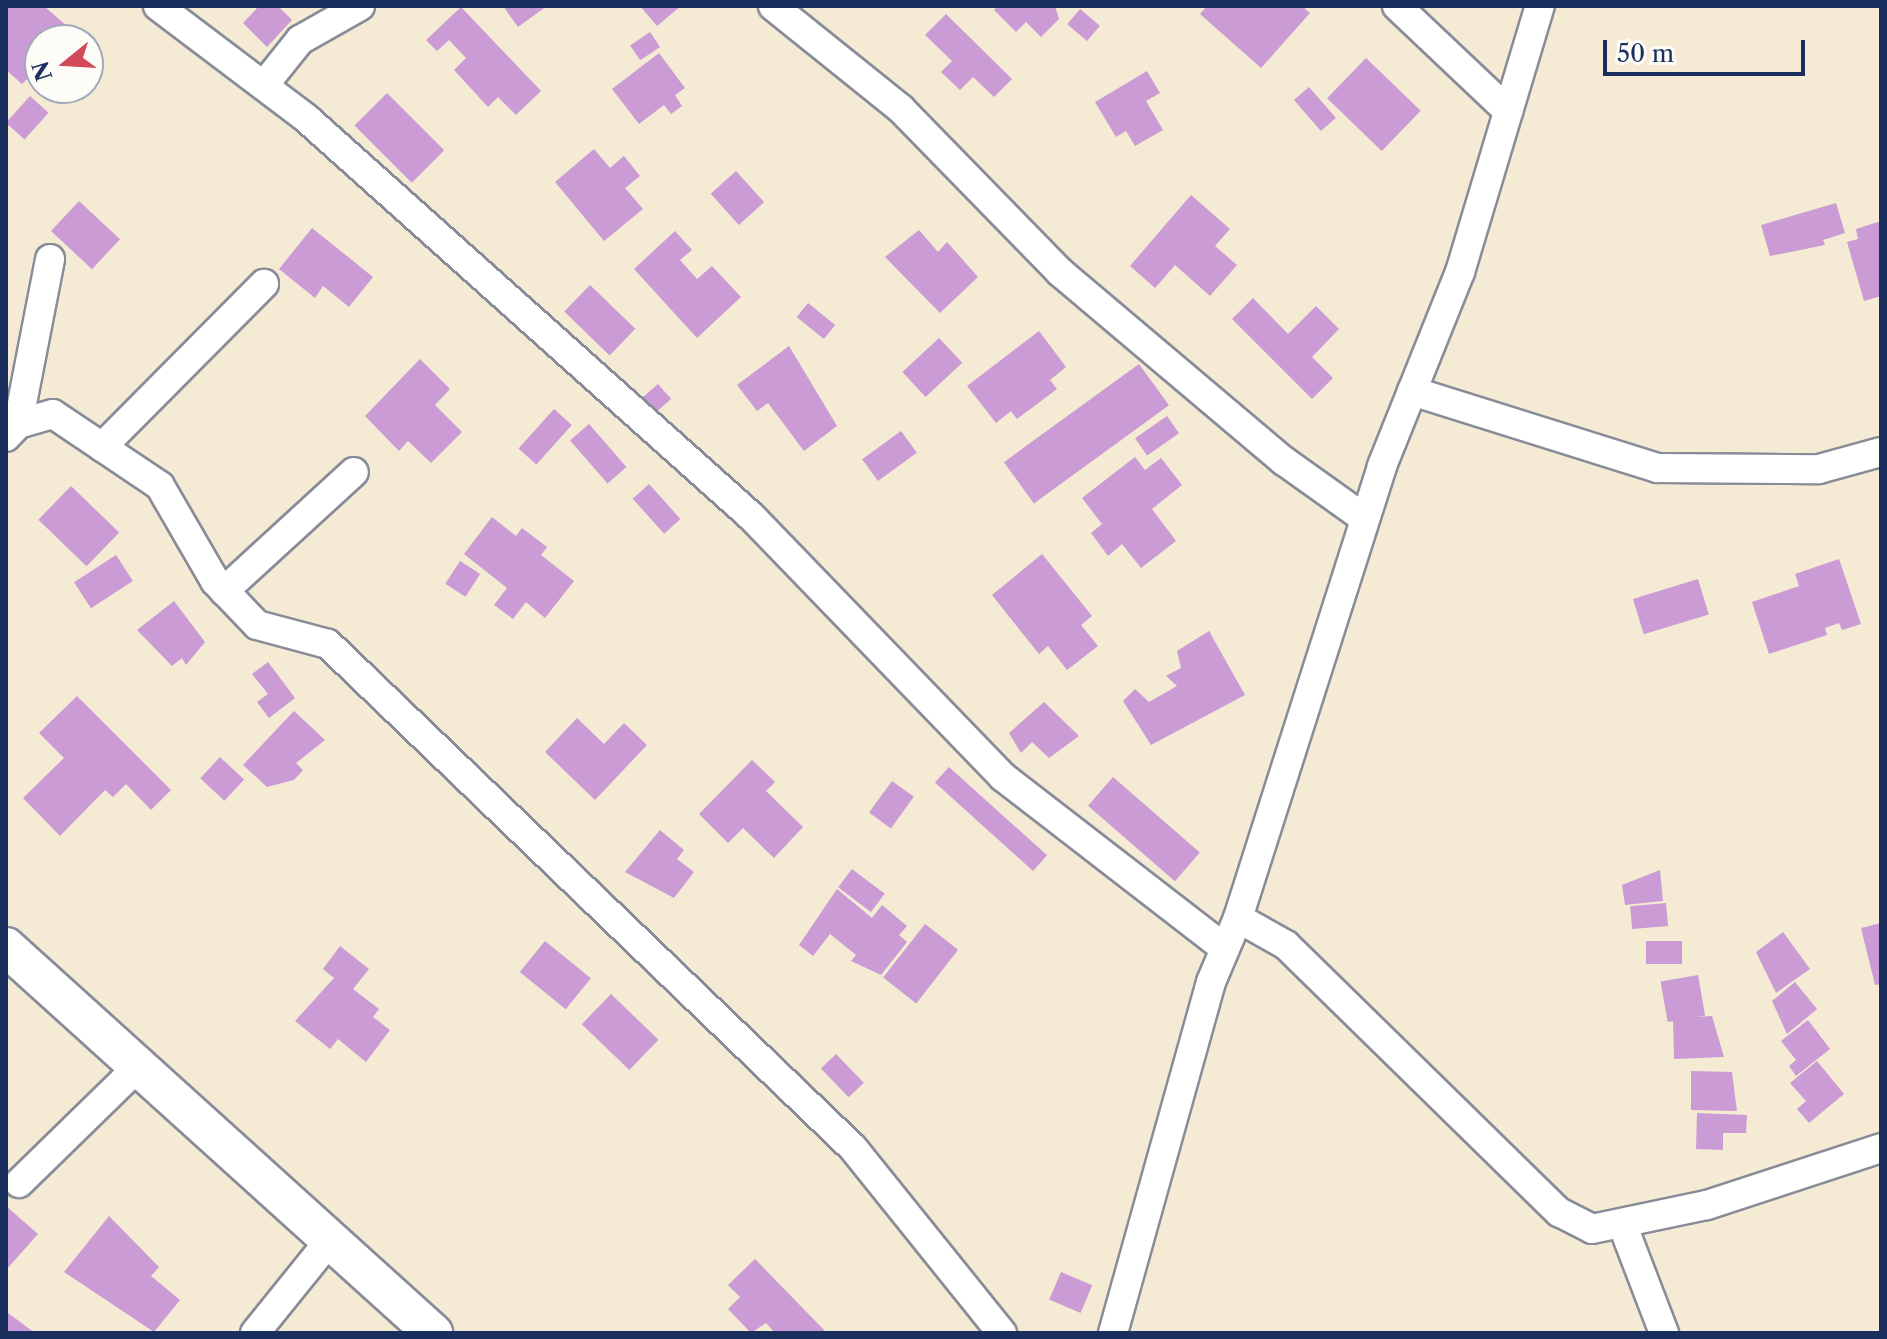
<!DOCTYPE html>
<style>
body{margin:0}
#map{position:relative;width:1887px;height:1339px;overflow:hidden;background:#f5ead4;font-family:"Libre Caslon Text",serif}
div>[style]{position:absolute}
.building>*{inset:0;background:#ca9bd4;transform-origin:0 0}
.roads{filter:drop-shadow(2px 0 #888c99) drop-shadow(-2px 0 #888c99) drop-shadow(0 2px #888c99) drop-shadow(0 -2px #888c99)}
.street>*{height:28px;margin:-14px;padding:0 14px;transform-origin:14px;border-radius:14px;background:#fff}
.secondary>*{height:38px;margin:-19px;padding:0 19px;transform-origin:19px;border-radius:19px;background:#fff}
span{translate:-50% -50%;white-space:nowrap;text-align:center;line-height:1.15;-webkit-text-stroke:8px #fdfcf7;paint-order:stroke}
.frame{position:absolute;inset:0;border:8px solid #1b2f5e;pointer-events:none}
.north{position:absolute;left:24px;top:24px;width:80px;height:80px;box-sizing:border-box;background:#fdfcf7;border:2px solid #a3aaba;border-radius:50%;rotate:252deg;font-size:22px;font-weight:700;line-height:32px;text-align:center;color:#1b2f5e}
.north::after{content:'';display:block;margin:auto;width:28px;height:36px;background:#d1495b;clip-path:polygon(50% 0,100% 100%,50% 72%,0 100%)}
.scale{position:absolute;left:1603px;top:40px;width:202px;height:36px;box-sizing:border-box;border:4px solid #1b2f5e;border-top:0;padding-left:10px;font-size:24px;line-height:28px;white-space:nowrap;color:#1b2f5e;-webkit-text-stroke:6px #fdfcf7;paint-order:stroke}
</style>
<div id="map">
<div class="building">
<i style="clip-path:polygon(6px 6px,44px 6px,77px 35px,40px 40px,40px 80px,33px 73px,22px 84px,6px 70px)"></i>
<i style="clip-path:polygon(259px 6px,278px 6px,292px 20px,267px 47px,243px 23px)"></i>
<i style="clip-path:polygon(503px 6px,547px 6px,518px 27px)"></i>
<i style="clip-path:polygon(640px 6px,681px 6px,657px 26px)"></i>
<i style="clip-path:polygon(998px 6px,1055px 6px,1059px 19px,1041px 37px,1026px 22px,1016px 32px,994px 10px)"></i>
<i style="clip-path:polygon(1207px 6px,1302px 6px,1310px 13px,1261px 68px,1200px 14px)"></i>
<i style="clip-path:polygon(461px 7px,541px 91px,516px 115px,498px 97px,488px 107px,454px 70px,466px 58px,449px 40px,437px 51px,426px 40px)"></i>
<i style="left:1080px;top:9px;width:26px;height:20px;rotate:40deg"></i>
<i style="clip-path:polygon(946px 14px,1012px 79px,994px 97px,973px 77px,960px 90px,941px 72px,952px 61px,925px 35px)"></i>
<i style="left:650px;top:32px;width:18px;height:24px;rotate:56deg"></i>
<i style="clip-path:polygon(659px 53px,685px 88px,675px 95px,682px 106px,671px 114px,664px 105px,639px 124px,612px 89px)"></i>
<i style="left:1366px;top:58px;width:76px;height:56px;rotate:44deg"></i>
<i style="clip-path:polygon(1147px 71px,1160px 93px,1146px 101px,1163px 130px,1135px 146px,1126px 131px,1116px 137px,1095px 102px)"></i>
<i style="left:1309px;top:87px;width:41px;height:20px;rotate:49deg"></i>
<i style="left:387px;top:93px;width:81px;height:46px;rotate:45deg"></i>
<i style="left:30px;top:96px;width:25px;height:36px;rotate:42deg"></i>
<i style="clip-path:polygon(594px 149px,610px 168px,624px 156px,640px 176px,625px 188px,643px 209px,604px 241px,555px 182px)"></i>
<i style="left:736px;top:171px;width:42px;height:34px;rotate:48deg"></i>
<i style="clip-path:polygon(1191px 195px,1230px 229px,1215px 246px,1237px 265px,1210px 296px,1175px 265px,1155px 288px,1130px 266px)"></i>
<i style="left:79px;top:201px;width:56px;height:41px;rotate:43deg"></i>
<i style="clip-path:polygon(1836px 203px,1845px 233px,1823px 240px,1825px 245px,1770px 256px,1761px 225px)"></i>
<i style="clip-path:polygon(1881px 221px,1881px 296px,1864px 301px,1847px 242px,1858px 239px,1856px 229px)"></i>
<i style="clip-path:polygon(312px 228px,373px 277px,349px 307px,323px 286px,315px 298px,279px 269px)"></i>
<i style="clip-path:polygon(919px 230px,938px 252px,947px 242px,978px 277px,940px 313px,885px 257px)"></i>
<i style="clip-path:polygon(675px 231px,692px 250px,680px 260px,697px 279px,712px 266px,741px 297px,697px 338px,634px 269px)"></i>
<i style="left:590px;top:285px;width:63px;height:37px;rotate:44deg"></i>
<i style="clip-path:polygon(1253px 298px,1288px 334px,1316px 306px,1339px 329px,1312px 357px,1333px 378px,1312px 399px,1232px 319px)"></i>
<i style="left:808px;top:303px;width:35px;height:18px;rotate:39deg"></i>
<i style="clip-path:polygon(1039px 331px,1066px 367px,1050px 380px,1057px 389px,1017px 419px,1011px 411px,996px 423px,967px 386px)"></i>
<i style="left:939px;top:338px;width:34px;height:50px;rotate:47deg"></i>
<i style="clip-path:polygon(789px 346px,837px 426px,804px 451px,768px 403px,757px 411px,737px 385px)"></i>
<i style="clip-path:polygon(420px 359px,450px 389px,435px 405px,462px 432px,431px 463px,408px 441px,399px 451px,365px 416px)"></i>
<i style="left:1139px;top:364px;width:51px;height:167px;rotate:54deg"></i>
<i style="left:658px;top:384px;width:20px;height:25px;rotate:49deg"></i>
<i style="left:554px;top:409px;width:24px;height:53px;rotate:42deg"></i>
<i style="left:1167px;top:416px;width:21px;height:39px;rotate:55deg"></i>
<i style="left:589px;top:424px;width:57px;height:25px;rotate:49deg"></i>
<i style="left:901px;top:431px;width:27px;height:48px;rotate:54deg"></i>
<i style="clip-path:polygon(1135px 457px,1145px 470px,1161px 458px,1182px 485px,1152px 509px,1176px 541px,1141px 568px,1122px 544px,1108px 556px,1091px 533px,1102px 524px,1082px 498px)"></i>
<i style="left:649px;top:484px;width:47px;height:22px;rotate:48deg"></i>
<i style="left:71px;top:486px;width:67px;height:47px;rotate:44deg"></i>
<i style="clip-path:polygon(492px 517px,516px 536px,522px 528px,547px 547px,541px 555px,574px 581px,545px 618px,526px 602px,513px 619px,494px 605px,507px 588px,464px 554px)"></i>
<i style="clip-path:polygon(1042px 554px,1092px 616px,1081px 625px,1098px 646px,1067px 670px,1048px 646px,1039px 654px,992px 595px)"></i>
<i style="left:116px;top:555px;width:31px;height:50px;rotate:57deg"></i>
<i style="clip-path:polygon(1839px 559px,1861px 624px,1842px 630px,1839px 623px,1825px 628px,1827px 635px,1769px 654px,1752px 602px,1799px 586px,1795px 574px)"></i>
<i style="left:460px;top:561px;width:24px;height:27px;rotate:33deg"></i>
<i style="left:1698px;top:579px;width:37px;height:68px;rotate:73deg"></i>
<i style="clip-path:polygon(174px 601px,205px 642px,186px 665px,182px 658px,172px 666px,137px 630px)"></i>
<i style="clip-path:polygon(1209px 631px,1245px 695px,1151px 745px,1123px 701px,1135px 689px,1149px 702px,1177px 686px,1166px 676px,1181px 668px,1177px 651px)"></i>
<i style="clip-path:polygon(268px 662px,295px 698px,269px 718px,257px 702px,268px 694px,252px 674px)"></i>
<i style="clip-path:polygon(77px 696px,171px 790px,151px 810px,126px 784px,113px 797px,105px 790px,60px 836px,23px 798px,64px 758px,39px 733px)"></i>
<i style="clip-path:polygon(1044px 702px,1079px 736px,1049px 758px,1032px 742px,1021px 753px,1009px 733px)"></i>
<i style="clip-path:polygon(294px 711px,325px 740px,296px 763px,303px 770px,294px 780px,267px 787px,243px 765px)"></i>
<i style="clip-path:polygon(577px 718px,604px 744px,624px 723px,647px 745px,595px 800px,545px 752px)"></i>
<i style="left:220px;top:757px;width:33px;height:29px;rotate:43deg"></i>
<i style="clip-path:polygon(752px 760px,775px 782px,766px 791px,803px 827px,774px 858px,743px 828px,728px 843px,699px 814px)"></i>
<i style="left:949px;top:767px;width:132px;height:21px;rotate:42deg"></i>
<i style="left:1113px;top:777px;width:115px;height:38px;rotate:41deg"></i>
<i style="left:892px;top:781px;width:27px;height:39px;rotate:36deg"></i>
<i style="clip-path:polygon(660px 830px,684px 850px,677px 859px,694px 872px,674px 898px,625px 872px)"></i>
<i style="left:852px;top:869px;width:41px;height:23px;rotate:37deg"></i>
<i style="clip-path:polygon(1660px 870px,1663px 901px,1625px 905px,1622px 885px)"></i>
<i style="clip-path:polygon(837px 889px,872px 918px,882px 905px,907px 926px,899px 935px,907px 942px,881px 975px,851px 961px,856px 955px,830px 934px,813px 956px,799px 945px)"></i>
<i style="left:1666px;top:903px;width:23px;height:36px;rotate:85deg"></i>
<i style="clip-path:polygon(1881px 923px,1881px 984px,1875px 985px,1861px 928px)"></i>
<i style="left:925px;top:924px;width:42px;height:68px;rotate:38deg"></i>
<i style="clip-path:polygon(1783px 932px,1810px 969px,1776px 993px,1756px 952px)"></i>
<i style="left:545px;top:941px;width:59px;height:40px;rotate:39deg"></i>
<i style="left:1646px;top:941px;width:36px;height:23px"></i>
<i style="clip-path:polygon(340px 946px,369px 969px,353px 989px,379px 1009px,373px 1017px,390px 1030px,366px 1062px,338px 1039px,330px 1049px,295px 1021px,334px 978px,323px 969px)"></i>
<i style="left:1698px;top:975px;width:41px;height:38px;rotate:80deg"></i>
<i style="clip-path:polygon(1795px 982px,1817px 1009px,1787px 1034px,1772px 1001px)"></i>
<i style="left:611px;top:994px;width:66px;height:42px;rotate:44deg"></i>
<i style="clip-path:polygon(1712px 1016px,1724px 1057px,1674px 1059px,1673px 1018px)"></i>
<i style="clip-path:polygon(1808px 1020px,1830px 1049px,1796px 1076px,1789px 1066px,1796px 1060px,1781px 1041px)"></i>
<i style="left:836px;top:1054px;width:40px;height:21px;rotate:46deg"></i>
<i style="clip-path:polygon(1817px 1061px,1844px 1094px,1809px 1123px,1797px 1109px,1806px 1101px,1790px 1083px)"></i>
<i style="clip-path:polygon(1691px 1071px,1732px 1072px,1737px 1111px,1691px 1110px)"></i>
<i style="clip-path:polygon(1697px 1113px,1747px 1115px,1746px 1133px,1723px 1133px,1723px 1150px,1696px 1149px)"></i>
<i style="clip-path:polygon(6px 1206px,38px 1234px,6px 1270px)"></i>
<i style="clip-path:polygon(109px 1216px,159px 1267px,151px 1276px,180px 1300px,154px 1332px,64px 1272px)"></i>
<i style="clip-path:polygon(755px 1259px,827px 1333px,775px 1333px,766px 1323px,751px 1333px,728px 1309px,740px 1297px,728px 1285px)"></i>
<i style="left:1061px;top:1272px;width:34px;height:30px;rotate:23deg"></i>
<i style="clip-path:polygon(8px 1313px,35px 1333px,6px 1333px)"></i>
</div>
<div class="roads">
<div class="street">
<i style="left:158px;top:6px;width:186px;rotate:37.1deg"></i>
<i style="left:306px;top:118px;width:598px;rotate:41.82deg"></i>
<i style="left:752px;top:517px;width:361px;rotate:46deg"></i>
<i style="left:1003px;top:777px;width:279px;rotate:37.7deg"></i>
<i style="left:773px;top:6px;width:164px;rotate:38.8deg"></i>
<i style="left:901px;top:109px;width:228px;rotate:45.7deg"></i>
<i style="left:1060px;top:272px;width:293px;rotate:40.2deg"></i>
<i style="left:1284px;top:461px;width:98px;rotate:35.5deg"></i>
<i style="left:1397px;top:6px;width:153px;rotate:43.4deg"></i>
<i style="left:264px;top:85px;width:58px;rotate:-51.3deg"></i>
<i style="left:300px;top:40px;width:69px;rotate:-29.5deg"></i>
<i style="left:1412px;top:391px;width:257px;rotate:17.4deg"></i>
<i style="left:1657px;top:468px;width:162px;rotate:0.4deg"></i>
<i style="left:1819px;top:469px;width:64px;rotate:-15.3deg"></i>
<i style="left:18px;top:424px;width:168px;rotate:-79deg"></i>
<i style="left:6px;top:437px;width:18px;rotate:-47deg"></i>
<i style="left:18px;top:424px;width:36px;rotate:-16deg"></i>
<i style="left:53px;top:414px;width:129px;rotate:33.9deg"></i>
<i style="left:160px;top:486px;width:110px;rotate:59.9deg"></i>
<i style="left:215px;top:581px;width:61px;rotate:46.3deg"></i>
<i style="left:257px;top:625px;width:73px;rotate:15deg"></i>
<i style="left:328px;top:644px;width:728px;rotate:43.83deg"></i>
<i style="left:853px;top:1148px;width:238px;rotate:51.2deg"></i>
<i style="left:102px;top:447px;width:230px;rotate:-45.2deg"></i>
<i style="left:224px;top:591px;width:176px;rotate:-42.5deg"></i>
<i style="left:1238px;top:918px;width:474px;rotate:-72.3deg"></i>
<i style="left:1382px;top:466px;width:209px;rotate:-68.1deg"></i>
<i style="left:1460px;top:272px;width:278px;rotate:-73.3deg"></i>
<i style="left:19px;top:1183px;width:166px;rotate:-44.3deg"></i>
<i style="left:1623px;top:1226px;width:115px;rotate:69deg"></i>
<i style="left:255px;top:1333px;width:119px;rotate:-51.1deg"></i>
<i style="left:1113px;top:1333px;width:364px;rotate:-74.4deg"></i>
<i style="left:1211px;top:982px;width:69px;rotate:-67.1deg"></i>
<i style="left:1238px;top:918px;width:55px;rotate:29.4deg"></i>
<i style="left:1286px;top:945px;width:382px;rotate:44.4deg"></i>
<i style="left:1559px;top:1212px;width:37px;rotate:27deg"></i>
<i style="left:1592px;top:1229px;width:117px;rotate:-11.8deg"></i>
<i style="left:1707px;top:1205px;width:183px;rotate:-18.1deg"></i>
</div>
<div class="secondary">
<i style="left:6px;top:947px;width:576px;rotate:42.11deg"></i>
</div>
</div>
<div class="frame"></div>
<div class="north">N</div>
<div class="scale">50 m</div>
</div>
